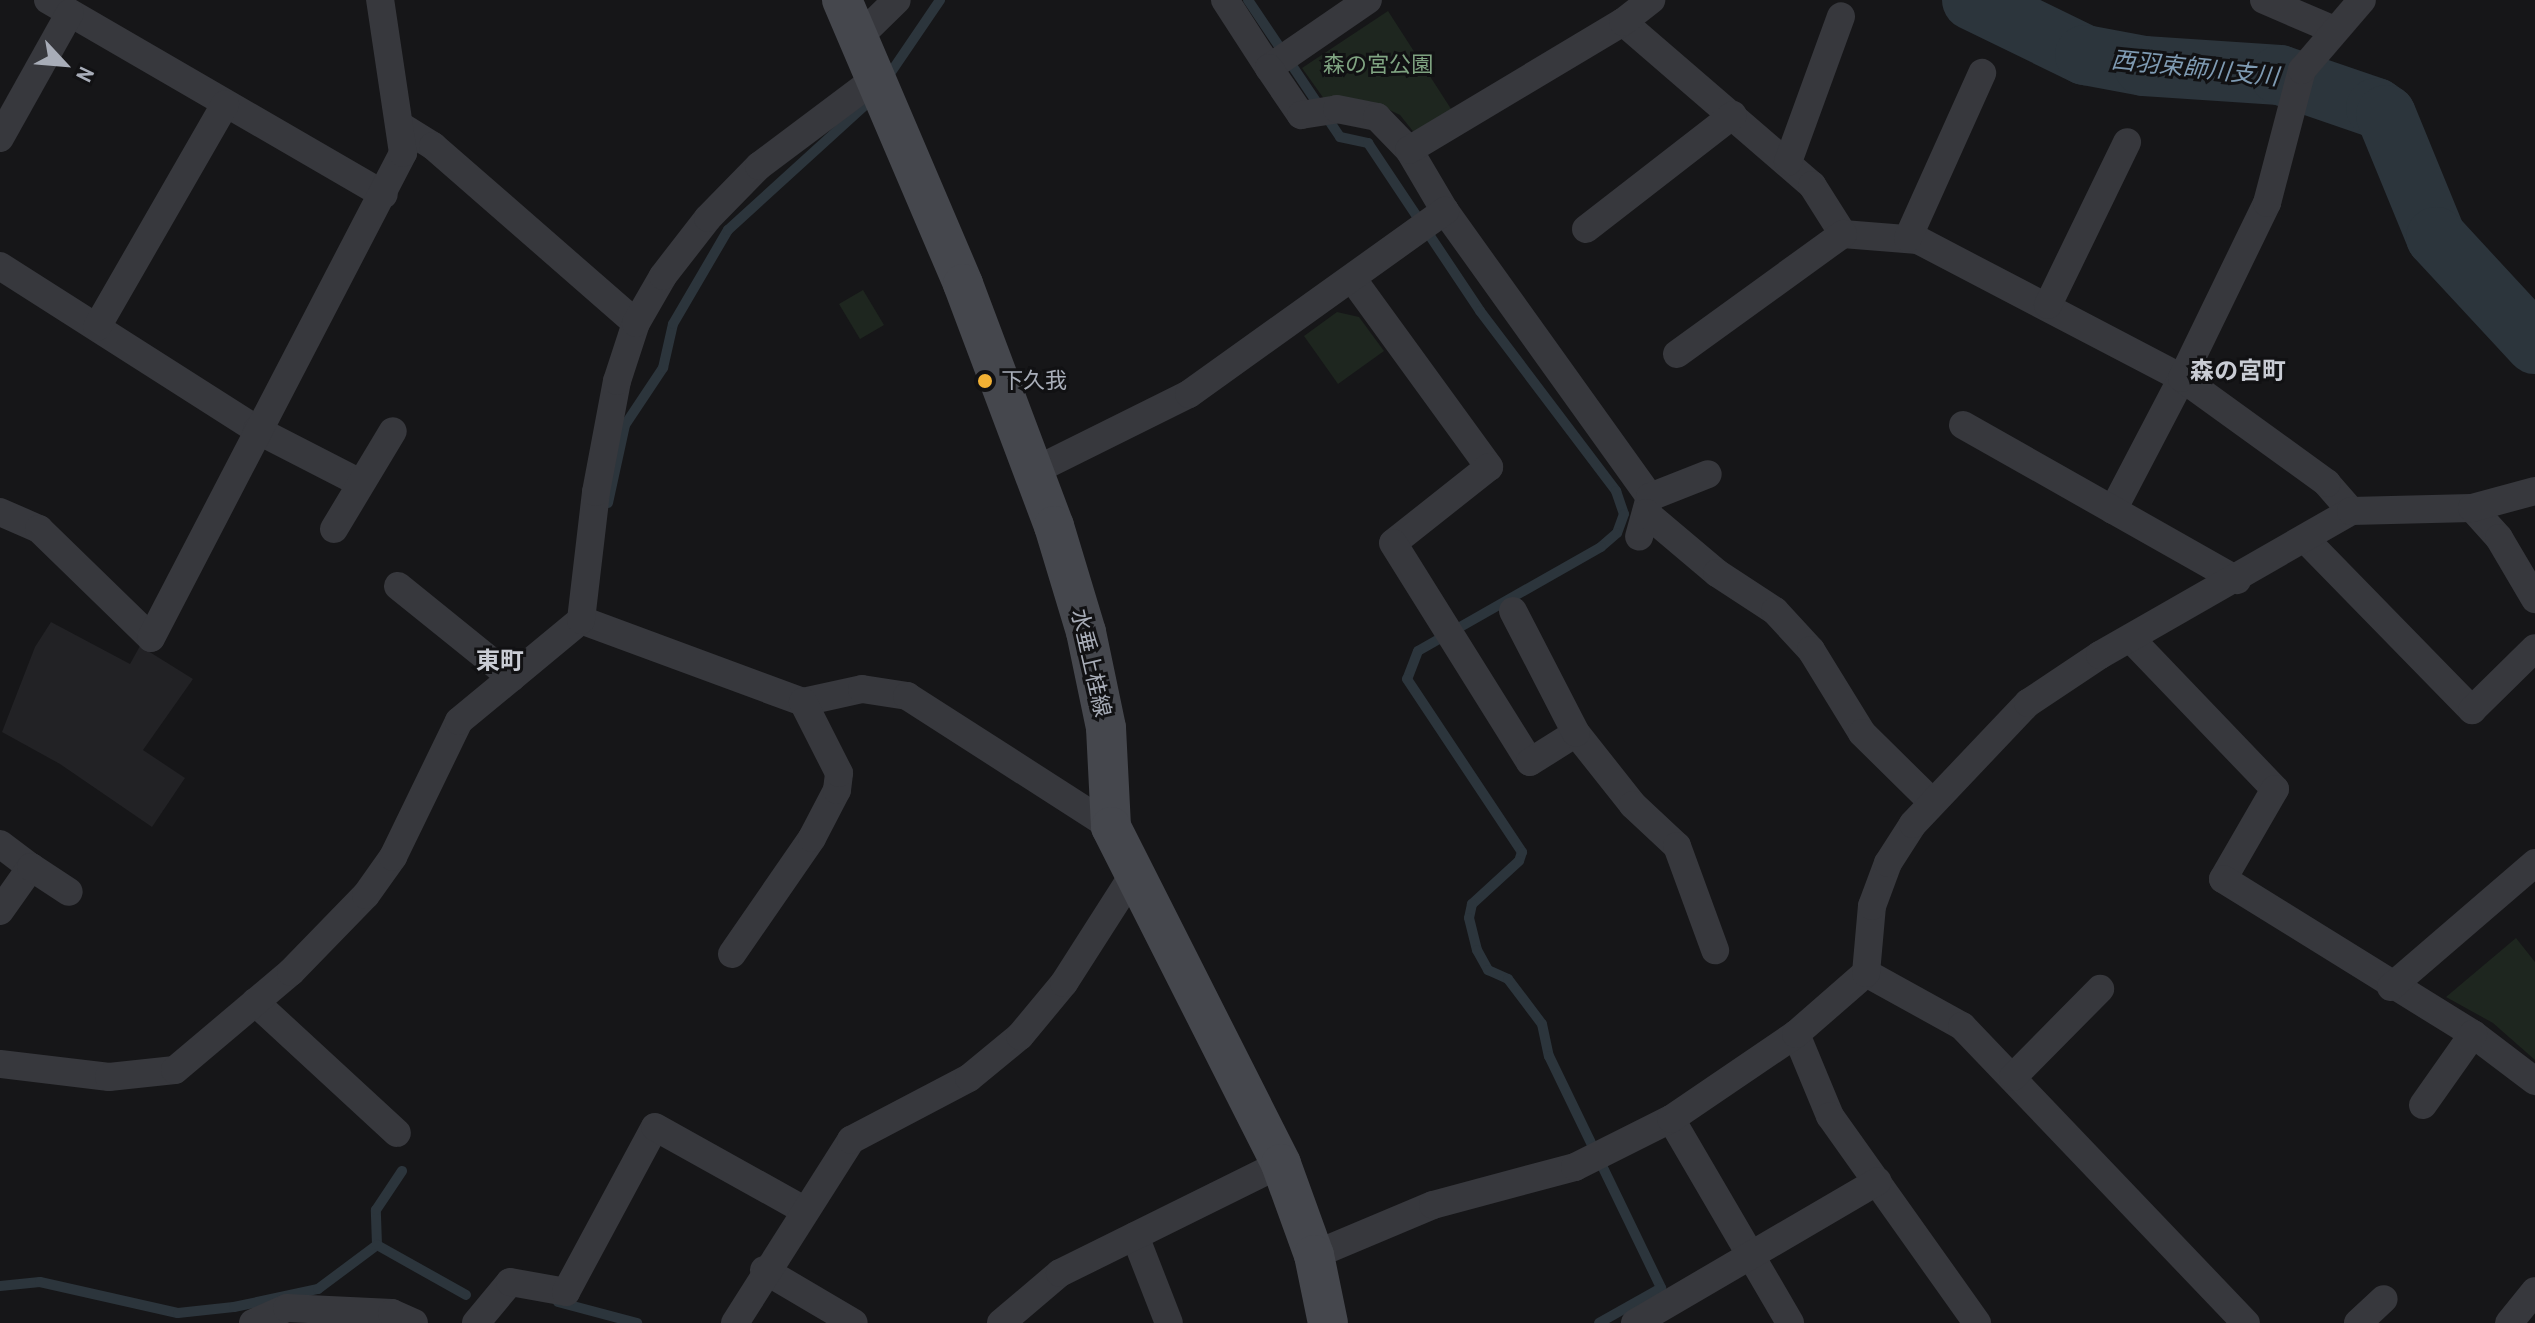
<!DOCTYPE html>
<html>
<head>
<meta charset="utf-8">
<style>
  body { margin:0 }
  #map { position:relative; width:2535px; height:1323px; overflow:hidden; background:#161618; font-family:"Archivo Narrow","Noto Sans JP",sans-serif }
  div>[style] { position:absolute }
  .built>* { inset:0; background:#222225 }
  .green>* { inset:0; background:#1e261f }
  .stream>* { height:10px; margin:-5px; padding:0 5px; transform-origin:5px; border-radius:5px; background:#2c353c }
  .river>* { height:60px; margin:-30px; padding:0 30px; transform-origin:30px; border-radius:30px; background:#2c353c }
  .street>* { height:28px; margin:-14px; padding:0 14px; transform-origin:14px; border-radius:14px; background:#37383d }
  .secondary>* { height:40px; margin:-20px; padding:0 20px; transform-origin:20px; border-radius:20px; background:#45474d }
  .dots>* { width:22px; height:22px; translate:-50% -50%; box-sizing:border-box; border:4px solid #111113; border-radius:50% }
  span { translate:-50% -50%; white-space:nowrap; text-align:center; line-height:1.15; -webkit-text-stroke:6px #111113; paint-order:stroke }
  .park-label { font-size:22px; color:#7fa381 }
  .poi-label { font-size:22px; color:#a8adb8 }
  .left { translate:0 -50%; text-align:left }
  .street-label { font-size:22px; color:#a8adb8 }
  .water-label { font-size:24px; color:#7f9bb3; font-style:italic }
  .neighbourhood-label { font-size:24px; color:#c9ccd4; font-weight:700 }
  .north { position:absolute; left:24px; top:24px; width:80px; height:80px; -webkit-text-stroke:6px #111113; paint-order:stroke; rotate:116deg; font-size:22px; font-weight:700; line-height:32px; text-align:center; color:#a8adb8 }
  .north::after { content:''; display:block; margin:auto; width:28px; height:36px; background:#a8adb8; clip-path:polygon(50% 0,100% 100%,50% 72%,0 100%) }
</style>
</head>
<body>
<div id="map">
  <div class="built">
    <div style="clip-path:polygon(51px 622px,130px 664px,140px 646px,193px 679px,143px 750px,185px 778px,152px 827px,60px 764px,2px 732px,35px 647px)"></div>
  </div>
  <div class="green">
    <div style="clip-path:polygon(1388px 11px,1453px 112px,1416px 135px,1400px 115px,1373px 102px,1345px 98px,1327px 103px,1302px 68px)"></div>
    <div style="clip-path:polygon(863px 290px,884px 325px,860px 339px,839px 304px)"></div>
    <div style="clip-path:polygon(1337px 312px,1359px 317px,1384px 351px,1338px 384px,1304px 336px)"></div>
    <div style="clip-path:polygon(2516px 938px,2535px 962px,2535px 1060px,2493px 1023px,2446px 997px)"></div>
  </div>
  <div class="stream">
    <div style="left:1248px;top:0;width:165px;rotate:56.1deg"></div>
    <div style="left:1340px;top:137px;width:29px;rotate:12deg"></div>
    <div style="left:1368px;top:143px;width:202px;rotate:56.3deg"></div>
    <div style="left:1480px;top:311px;width:226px;rotate:52.9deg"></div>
    <div style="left:1616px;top:491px;width:24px;rotate:71deg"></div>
    <div style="left:1624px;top:514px;width:20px;rotate:110deg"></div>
    <div style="left:1617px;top:533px;width:21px;rotate:139deg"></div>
    <div style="left:1601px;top:547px;width:210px;rotate:150.4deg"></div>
    <div style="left:1418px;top:651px;width:30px;rotate:111deg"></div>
    <div style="left:1407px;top:679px;width:208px;rotate:56.4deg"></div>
    <div style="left:1522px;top:852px;width:9px;rotate:108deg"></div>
    <div style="left:1519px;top:861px;width:64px;rotate:137.5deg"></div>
    <div style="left:1472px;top:904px;width:14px;rotate:102deg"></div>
    <div style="left:1469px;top:918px;width:33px;rotate:76deg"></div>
    <div style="left:1477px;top:950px;width:23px;rotate:61deg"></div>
    <div style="left:1488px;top:970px;width:22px;rotate:24deg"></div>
    <div style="left:1508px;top:979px;width:56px;rotate:52.9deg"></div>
    <div style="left:1542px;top:1024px;width:33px;rotate:78deg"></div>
    <div style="left:1549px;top:1056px;width:258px;rotate:64.2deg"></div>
    <div style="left:1661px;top:1288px;width:71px;rotate:150.6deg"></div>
    <div style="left:885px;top:81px;width:98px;rotate:-55.8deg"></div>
    <div style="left:608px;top:503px;width:80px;rotate:-77.7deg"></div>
    <div style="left:625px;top:425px;width:69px;rotate:-56.3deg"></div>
    <div style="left:663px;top:368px;width:45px;rotate:-77.2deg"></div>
    <div style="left:673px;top:324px;width:109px;rotate:-59.7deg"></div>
    <div style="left:728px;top:230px;width:197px;rotate:-42.3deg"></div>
    <div style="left:377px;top:1245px;width:35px;rotate:-92deg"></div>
    <div style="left:376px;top:1210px;width:47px;rotate:-56.3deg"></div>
    <div style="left:0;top:1286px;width:40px;rotate:-5.7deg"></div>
    <div style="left:40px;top:1282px;width:141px;rotate:12.7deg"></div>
    <div style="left:178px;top:1313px;width:56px;rotate:-6.1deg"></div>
    <div style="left:234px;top:1307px;width:86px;rotate:-12.1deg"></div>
    <div style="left:318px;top:1289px;width:74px;rotate:-36.7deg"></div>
    <div style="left:377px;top:1245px;width:102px;rotate:29.3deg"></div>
    <div style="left:558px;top:1302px;width:82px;rotate:14.9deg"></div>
  </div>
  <div class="river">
    <div style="left:1972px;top:0;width:126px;rotate:26deg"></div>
    <div style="left:2085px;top:55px;width:60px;rotate:10.6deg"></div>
    <div style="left:2144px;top:66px;width:136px;rotate:3.8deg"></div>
    <div style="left:2280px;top:75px;width:102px;rotate:19deg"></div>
    <div style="left:2376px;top:108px;width:12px;rotate:35deg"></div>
    <div style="left:2386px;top:115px;width:132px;rotate:67.7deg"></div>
    <div style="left:2436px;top:237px;width:146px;rotate:47.2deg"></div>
  </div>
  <div class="street">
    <div style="left:48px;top:0;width:388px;rotate:30.1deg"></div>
    <div style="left:1225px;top:0;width:81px;rotate:57.1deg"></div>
    <div style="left:1269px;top:68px;width:120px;rotate:-34.5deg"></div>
    <div style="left:2264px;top:0;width:76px;rotate:23.2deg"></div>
    <div style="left:1623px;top:22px;width:250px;rotate:40.8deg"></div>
    <div style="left:1812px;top:185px;width:58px;rotate:57.7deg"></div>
    <div style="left:1843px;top:234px;width:75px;rotate:4.6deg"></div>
    <div style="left:1918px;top:240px;width:298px;rotate:27.6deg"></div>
    <div style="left:2182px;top:378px;width:149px;rotate:117.6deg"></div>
    <div style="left:858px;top:38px;width:54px;rotate:-44.3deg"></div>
    <div style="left:1269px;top:68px;width:57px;rotate:55.8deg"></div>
    <div style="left:1301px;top:115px;width:36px;rotate:-9deg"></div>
    <div style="left:1337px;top:109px;width:41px;rotate:11.3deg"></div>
    <div style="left:1377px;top:117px;width:46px;rotate:45.9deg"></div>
    <div style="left:1409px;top:150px;width:71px;rotate:59.5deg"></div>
    <div style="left:1445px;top:211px;width:352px;rotate:54.4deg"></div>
    <div style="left:1650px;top:497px;width:41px;rotate:105.4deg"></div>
    <div style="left:401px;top:126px;width:38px;rotate:32deg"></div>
    <div style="left:433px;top:146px;width:269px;rotate:41.1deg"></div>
    <div style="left:0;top:138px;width:143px;rotate:-60.8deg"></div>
    <div style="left:1409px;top:150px;width:249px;rotate:-30.9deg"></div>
    <div style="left:1623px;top:22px;width:36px;rotate:-38deg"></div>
    <div style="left:1788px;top:162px;width:155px;rotate:-70deg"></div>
    <div style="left:1586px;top:229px;width:186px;rotate:-37.8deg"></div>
    <div style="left:1908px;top:238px;width:181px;rotate:-65.8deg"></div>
    <div style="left:0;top:266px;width:305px;rotate:32.5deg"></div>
    <div style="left:257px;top:430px;width:116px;rotate:27.2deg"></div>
    <div style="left:1354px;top:281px;width:230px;rotate:54deg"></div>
    <div style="left:1489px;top:467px;width:122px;rotate:141.6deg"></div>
    <div style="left:1393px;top:543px;width:258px;rotate:58deg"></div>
    <div style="left:1530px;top:762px;width:54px;rotate:-32.2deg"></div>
    <div style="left:1576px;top:733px;width:92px;rotate:51.6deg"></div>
    <div style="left:1633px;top:805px;width:60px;rotate:43deg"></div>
    <div style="left:1677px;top:846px;width:111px;rotate:69.9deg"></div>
    <div style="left:2048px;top:305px;width:181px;rotate:-64.1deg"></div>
    <div style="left:97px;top:327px;width:257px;rotate:-60.1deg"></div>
    <div style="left:1677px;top:354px;width:205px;rotate:-35.9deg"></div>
    <div style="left:1963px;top:425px;width:315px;rotate:29.5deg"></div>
    <div style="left:1034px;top:471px;width:173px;rotate:-26.4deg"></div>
    <div style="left:1189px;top:394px;width:315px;rotate:-35.6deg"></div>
    <div style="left:1650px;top:497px;width:62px;rotate:-21.6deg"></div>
    <div style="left:2472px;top:508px;width:40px;rotate:48deg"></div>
    <div style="left:2499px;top:538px;width:71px;rotate:59.5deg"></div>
    <div style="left:2351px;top:511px;width:37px;rotate:-131deg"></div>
    <div style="left:2327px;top:483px;width:179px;rotate:-144.1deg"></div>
    <div style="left:2182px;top:378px;width:195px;rotate:-64.1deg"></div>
    <div style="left:2267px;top:203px;width:138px;rotate:-75.3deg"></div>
    <div style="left:2302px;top:70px;width:92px;rotate:-49.4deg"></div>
    <div style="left:0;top:512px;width:43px;rotate:23.6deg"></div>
    <div style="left:39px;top:529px;width:156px;rotate:44.2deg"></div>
    <div style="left:151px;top:638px;width:547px;rotate:-62.54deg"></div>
    <div style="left:403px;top:153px;width:155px;rotate:-98.5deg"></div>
    <div style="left:1646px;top:513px;width:93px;rotate:40.2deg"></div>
    <div style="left:1717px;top:573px;width:69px;rotate:33.2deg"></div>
    <div style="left:1775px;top:611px;width:53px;rotate:47.3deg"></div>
    <div style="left:1811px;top:650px;width:97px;rotate:58.4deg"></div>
    <div style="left:1862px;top:733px;width:98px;rotate:44.6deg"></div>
    <div style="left:334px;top:529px;width:114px;rotate:-59deg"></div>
    <div style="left:2306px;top:540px;width:238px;rotate:45.7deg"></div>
    <div style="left:2472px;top:710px;width:88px;rotate:-44.5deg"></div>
    <div style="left:398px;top:586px;width:146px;rotate:38.9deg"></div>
    <div style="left:1513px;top:611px;width:137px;rotate:62.7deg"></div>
    <div style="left:581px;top:620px;width:237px;rotate:20.3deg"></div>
    <div style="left:803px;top:702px;width:60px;rotate:-12.4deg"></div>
    <div style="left:862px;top:689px;width:46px;rotate:8.8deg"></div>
    <div style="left:907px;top:696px;width:242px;rotate:32.7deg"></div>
    <div style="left:2131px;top:639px;width:208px;rotate:46.2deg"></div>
    <div style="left:2275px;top:789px;width:104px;rotate:120deg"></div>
    <div style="left:2223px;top:879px;width:294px;rotate:31.8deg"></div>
    <div style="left:2473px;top:1034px;width:78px;rotate:37.2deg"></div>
    <div style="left:0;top:844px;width:39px;rotate:37deg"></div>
    <div style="left:0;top:911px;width:54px;rotate:-54.8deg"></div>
    <div style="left:31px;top:867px;width:45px;rotate:33.3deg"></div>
    <div style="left:732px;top:954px;width:141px;rotate:-55.4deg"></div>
    <div style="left:812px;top:838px;width:54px;rotate:-62.5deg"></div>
    <div style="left:837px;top:790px;width:17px;rotate:-83deg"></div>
    <div style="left:839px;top:773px;width:80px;rotate:-116.9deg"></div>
    <div style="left:1866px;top:973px;width:110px;rotate:28.9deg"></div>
    <div style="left:1962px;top:1026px;width:411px;rotate:46.3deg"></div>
    <div style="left:2391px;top:987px;width:190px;rotate:-40.7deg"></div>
    <div style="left:255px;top:1002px;width:193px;rotate:42.7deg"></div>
    <div style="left:1796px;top:1034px;width:89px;rotate:67.5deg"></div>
    <div style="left:1830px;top:1116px;width:254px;rotate:54.6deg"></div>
    <div style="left:0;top:1064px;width:110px;rotate:6.8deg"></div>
    <div style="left:109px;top:1077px;width:66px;rotate:-6.1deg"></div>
    <div style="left:175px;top:1070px;width:152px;rotate:-40.2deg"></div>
    <div style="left:291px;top:972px;width:107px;rotate:-45.8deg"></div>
    <div style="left:366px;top:895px;width:47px;rotate:-54.6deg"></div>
    <div style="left:393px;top:857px;width:151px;rotate:-64.1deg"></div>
    <div style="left:459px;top:721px;width:158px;rotate:-39.6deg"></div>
    <div style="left:581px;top:620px;width:129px;rotate:-83.3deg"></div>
    <div style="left:596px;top:492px;width:113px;rotate:-79.3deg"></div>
    <div style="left:617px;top:381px;width:61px;rotate:-71.9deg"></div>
    <div style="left:636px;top:323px;width:54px;rotate:-60.1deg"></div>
    <div style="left:663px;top:276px;width:73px;rotate:-52.2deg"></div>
    <div style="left:708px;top:218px;width:73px;rotate:-45.6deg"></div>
    <div style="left:759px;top:166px;width:145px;rotate:-36.9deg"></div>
    <div style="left:2013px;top:1077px;width:124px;rotate:-45.3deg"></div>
    <div style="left:2423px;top:1105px;width:87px;rotate:-54.8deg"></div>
    <div style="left:1671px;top:1119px;width:236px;rotate:59.7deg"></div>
    <div style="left:1135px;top:1236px;width:93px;rotate:68.7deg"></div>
    <div style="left:1314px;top:1255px;width:129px;rotate:-22.8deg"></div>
    <div style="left:1433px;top:1205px;width:147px;rotate:-15deg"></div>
    <div style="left:1575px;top:1167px;width:107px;rotate:-26.6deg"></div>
    <div style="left:1671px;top:1119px;width:151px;rotate:-34.2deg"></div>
    <div style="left:1796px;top:1034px;width:93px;rotate:-41.1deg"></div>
    <div style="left:1866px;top:973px;width:67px;rotate:-84.9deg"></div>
    <div style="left:1872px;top:906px;width:46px;rotate:-69.6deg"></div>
    <div style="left:1888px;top:863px;width:46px;rotate:-57.3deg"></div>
    <div style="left:1913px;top:824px;width:167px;rotate:-46.5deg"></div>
    <div style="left:2028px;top:703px;width:87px;rotate:-33.7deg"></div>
    <div style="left:2100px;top:655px;width:289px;rotate:-29.8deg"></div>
    <div style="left:2351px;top:511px;width:121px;rotate:-1.4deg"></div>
    <div style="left:2472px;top:508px;width:65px;rotate:-15.1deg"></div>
    <div style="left:764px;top:1270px;width:104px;rotate:30.5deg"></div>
    <div style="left:253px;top:1323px;width:37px;rotate:-24deg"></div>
    <div style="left:287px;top:1308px;width:105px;rotate:2.7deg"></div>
    <div style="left:392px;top:1313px;width:24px;rotate:24deg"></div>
    <div style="left:476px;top:1323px;width:53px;rotate:-50.3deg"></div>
    <div style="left:510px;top:1282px;width:57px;rotate:10.1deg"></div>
    <div style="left:566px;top:1292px;width:187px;rotate:-61.7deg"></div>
    <div style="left:655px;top:1127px;width:171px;rotate:29.1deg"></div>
    <div style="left:735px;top:1323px;width:217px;rotate:-57.6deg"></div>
    <div style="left:851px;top:1140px;width:133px;rotate:-27.7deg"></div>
    <div style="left:969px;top:1078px;width:66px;rotate:-39.5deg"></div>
    <div style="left:1020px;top:1036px;width:69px;rotate:-50.3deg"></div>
    <div style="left:1064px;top:983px;width:128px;rotate:-57.4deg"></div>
    <div style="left:1001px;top:1323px;width:77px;rotate:-40.3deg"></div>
    <div style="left:1060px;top:1273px;width:246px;rotate:-26.3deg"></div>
    <div style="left:1635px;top:1323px;width:281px;rotate:-30.3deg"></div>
    <div style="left:2358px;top:1323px;width:35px;rotate:-43deg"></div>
    <div style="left:2509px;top:1323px;width:41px;rotate:-50.9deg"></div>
  </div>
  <div class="secondary">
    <div style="left:842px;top:0;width:309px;rotate:66.9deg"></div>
    <div style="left:963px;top:284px;width:259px;rotate:69.4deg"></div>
    <div style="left:1054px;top:526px;width:111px;rotate:73.2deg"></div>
    <div style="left:1086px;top:632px;width:98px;rotate:78.2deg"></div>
    <div style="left:1106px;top:728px;width:99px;rotate:87.1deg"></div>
    <div style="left:1111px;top:827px;width:377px;rotate:63.2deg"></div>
    <div style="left:1281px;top:1164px;width:97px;rotate:70.1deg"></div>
    <div style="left:1314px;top:1255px;width:69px;rotate:78.4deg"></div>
  </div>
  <div class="dots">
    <div style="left:985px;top:381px;background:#f2b134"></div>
  </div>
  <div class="park-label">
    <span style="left:1378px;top:65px">森の宮公園</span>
  </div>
  <div class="poi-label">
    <span class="left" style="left:1001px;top:381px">下久我</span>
  </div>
  <div class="street-label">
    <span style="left:1091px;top:663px;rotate:77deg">水垂上桂線</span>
  </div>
  <div class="water-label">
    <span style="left:2195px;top:68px;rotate:6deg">西羽束師川支川</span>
  </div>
  <div class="neighbourhood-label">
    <span style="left:2238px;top:371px">森の宮町</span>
    <span style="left:500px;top:661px">東町</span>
  </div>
  <div class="north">N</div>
</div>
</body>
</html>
